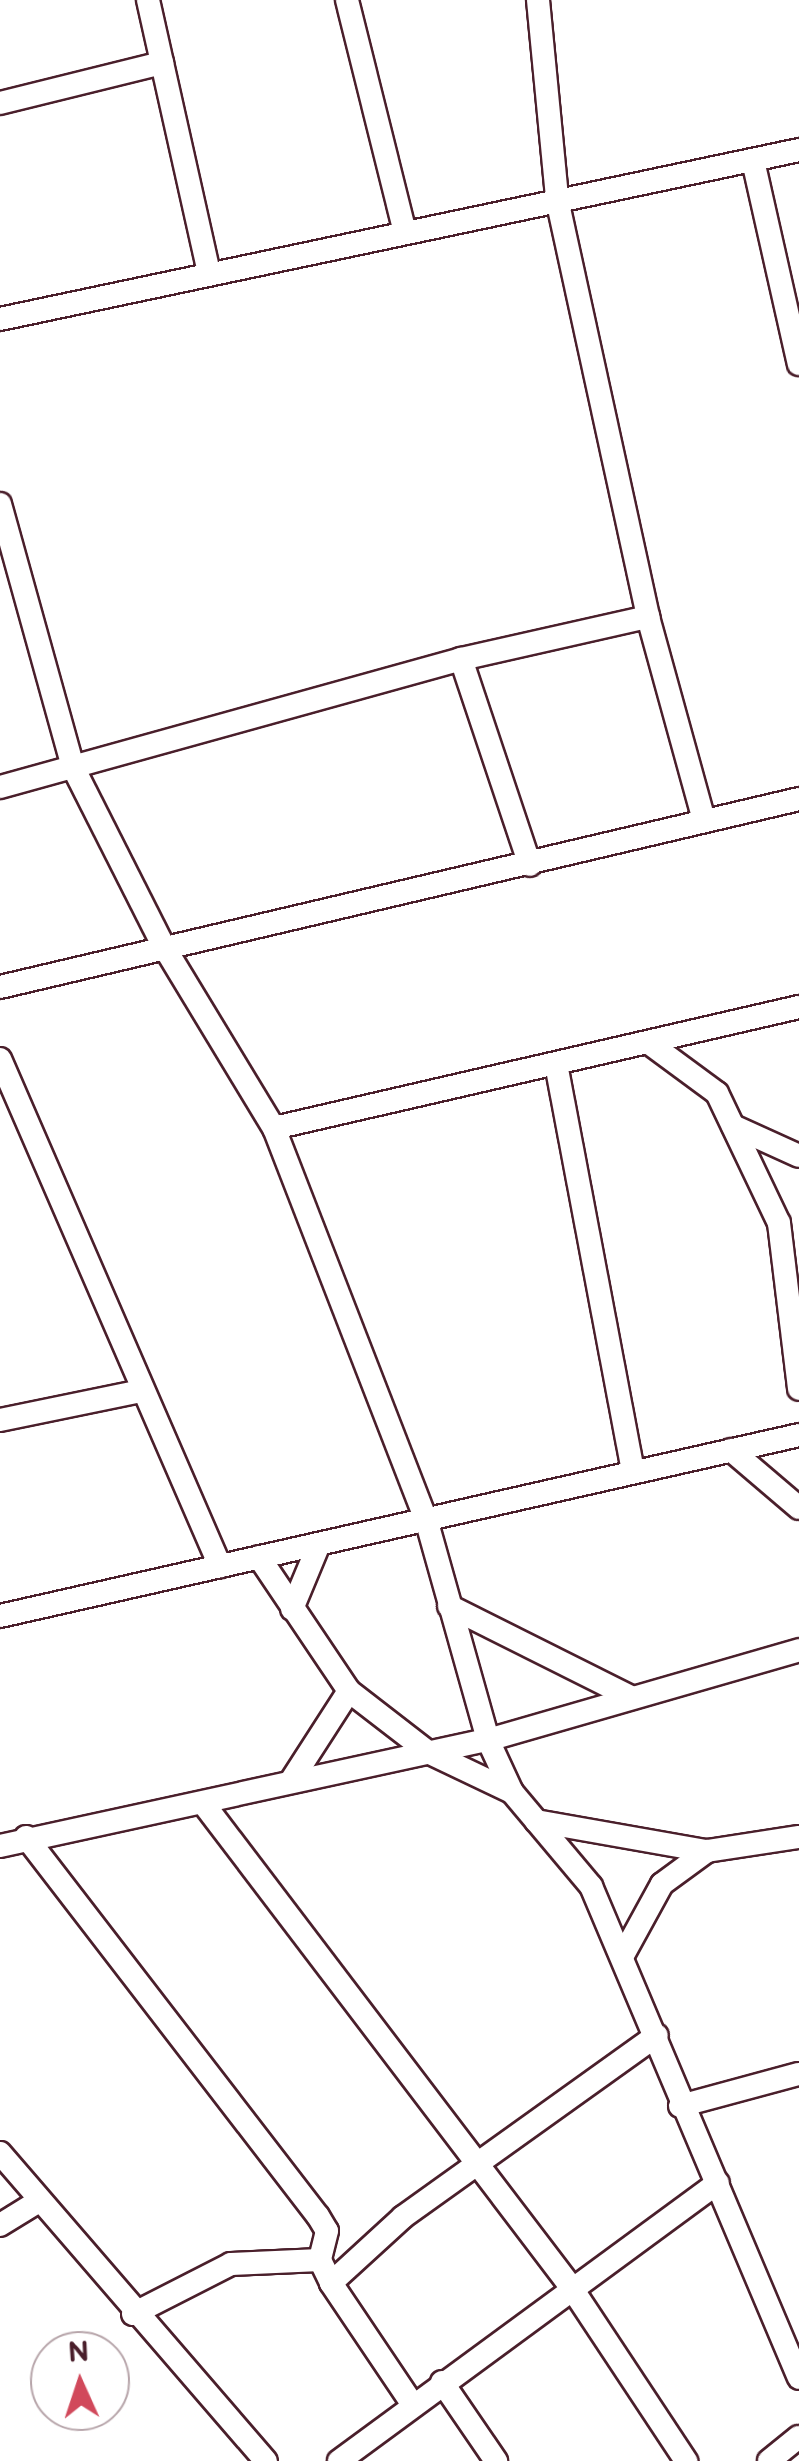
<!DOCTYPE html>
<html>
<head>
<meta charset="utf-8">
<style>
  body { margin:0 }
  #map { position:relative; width:799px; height:2461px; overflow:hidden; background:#fff; font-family:"Balsamiq Sans",sans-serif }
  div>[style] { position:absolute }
  .roads { filter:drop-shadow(2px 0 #4a1f2b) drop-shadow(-2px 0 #4a1f2b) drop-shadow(0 2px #4a1f2b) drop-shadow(0 -2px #4a1f2b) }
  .minor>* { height:22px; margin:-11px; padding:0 11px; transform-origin:11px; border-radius:11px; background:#fff }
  span { translate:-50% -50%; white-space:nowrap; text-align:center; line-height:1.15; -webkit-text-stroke:10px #fff; paint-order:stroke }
  .north { position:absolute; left:30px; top:2331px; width:100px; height:100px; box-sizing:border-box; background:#fff; border:2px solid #b7a5aa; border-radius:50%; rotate:357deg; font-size:28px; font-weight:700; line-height:40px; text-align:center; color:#4a1f2b }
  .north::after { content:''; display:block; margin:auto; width:35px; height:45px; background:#d1495b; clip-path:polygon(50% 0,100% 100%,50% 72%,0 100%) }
</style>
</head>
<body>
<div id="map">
  <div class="roads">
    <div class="minor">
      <div style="left:148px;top:0;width:281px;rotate:77.4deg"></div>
      <div style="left:347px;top:0;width:236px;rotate:76deg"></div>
      <div style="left:538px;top:0;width:200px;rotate:84.5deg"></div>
      <div style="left:557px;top:199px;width:428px;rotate:77.7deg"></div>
      <div style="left:648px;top:617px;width:211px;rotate:74.6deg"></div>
      <div style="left:0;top:103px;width:167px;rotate:-13.9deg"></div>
      <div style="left:754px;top:165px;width:204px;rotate:77.3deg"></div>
      <div style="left:0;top:319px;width:817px;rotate:-11.94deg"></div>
      <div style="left:0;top:504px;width:273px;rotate:74.5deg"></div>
      <div style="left:73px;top:767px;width:199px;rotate:63.2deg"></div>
      <div style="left:163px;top:945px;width:214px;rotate:58.8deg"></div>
      <div style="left:274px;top:1128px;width:420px;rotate:68.8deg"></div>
      <div style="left:426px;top:1519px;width:230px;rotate:74.3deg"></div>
      <div style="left:488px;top:1740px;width:57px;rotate:65.2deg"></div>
      <div style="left:512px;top:1792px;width:123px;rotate:50deg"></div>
      <div style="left:591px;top:1886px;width:534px;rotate:67.08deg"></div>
      <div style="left:461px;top:659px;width:217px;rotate:71.5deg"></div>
      <div style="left:0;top:787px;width:478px;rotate:-15.5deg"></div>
      <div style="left:461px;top:659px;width:192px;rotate:-12.7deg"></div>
      <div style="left:0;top:987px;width:821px;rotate:-13.24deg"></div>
      <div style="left:653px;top:1046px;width:79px;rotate:36.3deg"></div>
      <div style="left:717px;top:1093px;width:144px;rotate:64.5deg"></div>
      <div style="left:779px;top:1223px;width:167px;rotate:83.1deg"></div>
      <div style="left:0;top:1059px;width:553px;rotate:66.54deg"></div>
      <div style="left:557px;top:1069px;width:409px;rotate:79.3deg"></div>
      <div style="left:733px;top:1126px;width:72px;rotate:24.4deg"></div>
      <div style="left:274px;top:1128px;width:539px;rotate:-12.98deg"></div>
      <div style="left:0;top:1420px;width:144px;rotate:-11.6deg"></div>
      <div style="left:731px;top:1450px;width:89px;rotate:40.5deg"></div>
      <div style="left:259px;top:1557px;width:161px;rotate:56.1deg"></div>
      <div style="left:349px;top:1691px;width:100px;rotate:37.7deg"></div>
      <div style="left:428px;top:1752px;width:93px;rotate:25.5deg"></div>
      <div style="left:449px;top:1606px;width:203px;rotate:26.6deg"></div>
      <div style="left:292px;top:1609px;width:70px;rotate:-67.4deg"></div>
      <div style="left:0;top:1616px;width:819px;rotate:-12.76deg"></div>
      <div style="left:291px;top:1781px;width:107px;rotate:-57.2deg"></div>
      <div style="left:203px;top:1803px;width:608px;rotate:52.75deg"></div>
      <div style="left:571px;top:2287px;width:209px;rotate:56.5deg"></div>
      <div style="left:536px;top:1821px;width:174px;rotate:10deg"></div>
      <div style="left:707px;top:1851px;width:93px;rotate:-8.7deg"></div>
      <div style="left:26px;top:1837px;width:478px;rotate:52.4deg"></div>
      <div style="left:318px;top:2216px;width:17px;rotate:59deg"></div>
      <div style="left:327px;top:2231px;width:30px;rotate:104deg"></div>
      <div style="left:320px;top:2260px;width:25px;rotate:64deg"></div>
      <div style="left:331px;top:2283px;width:143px;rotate:56.1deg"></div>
      <div style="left:0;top:1846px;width:499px;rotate:-12.3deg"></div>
      <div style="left:488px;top:1740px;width:324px;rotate:-16.1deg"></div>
      <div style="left:622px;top:1957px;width:83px;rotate:-61.3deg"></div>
      <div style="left:662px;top:1884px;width:56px;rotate:-36.3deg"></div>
      <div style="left:680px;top:2106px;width:123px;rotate:-15.1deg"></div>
      <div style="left:0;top:2153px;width:407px;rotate:49.2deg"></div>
      <div style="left:0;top:2225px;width:46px;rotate:-31.6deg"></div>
      <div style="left:331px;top:2283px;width:98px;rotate:-42.5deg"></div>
      <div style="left:403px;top:2217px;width:312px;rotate:-35.6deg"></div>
      <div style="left:133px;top:2314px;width:110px;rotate:-27deg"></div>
      <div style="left:231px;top:2264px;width:89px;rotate:-2.6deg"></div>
      <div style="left:442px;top:2382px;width:96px;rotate:55.6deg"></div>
      <div style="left:339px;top:2461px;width:470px;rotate:-36.3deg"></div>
      <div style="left:769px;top:2461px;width:38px;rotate:-39deg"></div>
    </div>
  </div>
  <div class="north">N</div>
</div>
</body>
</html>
